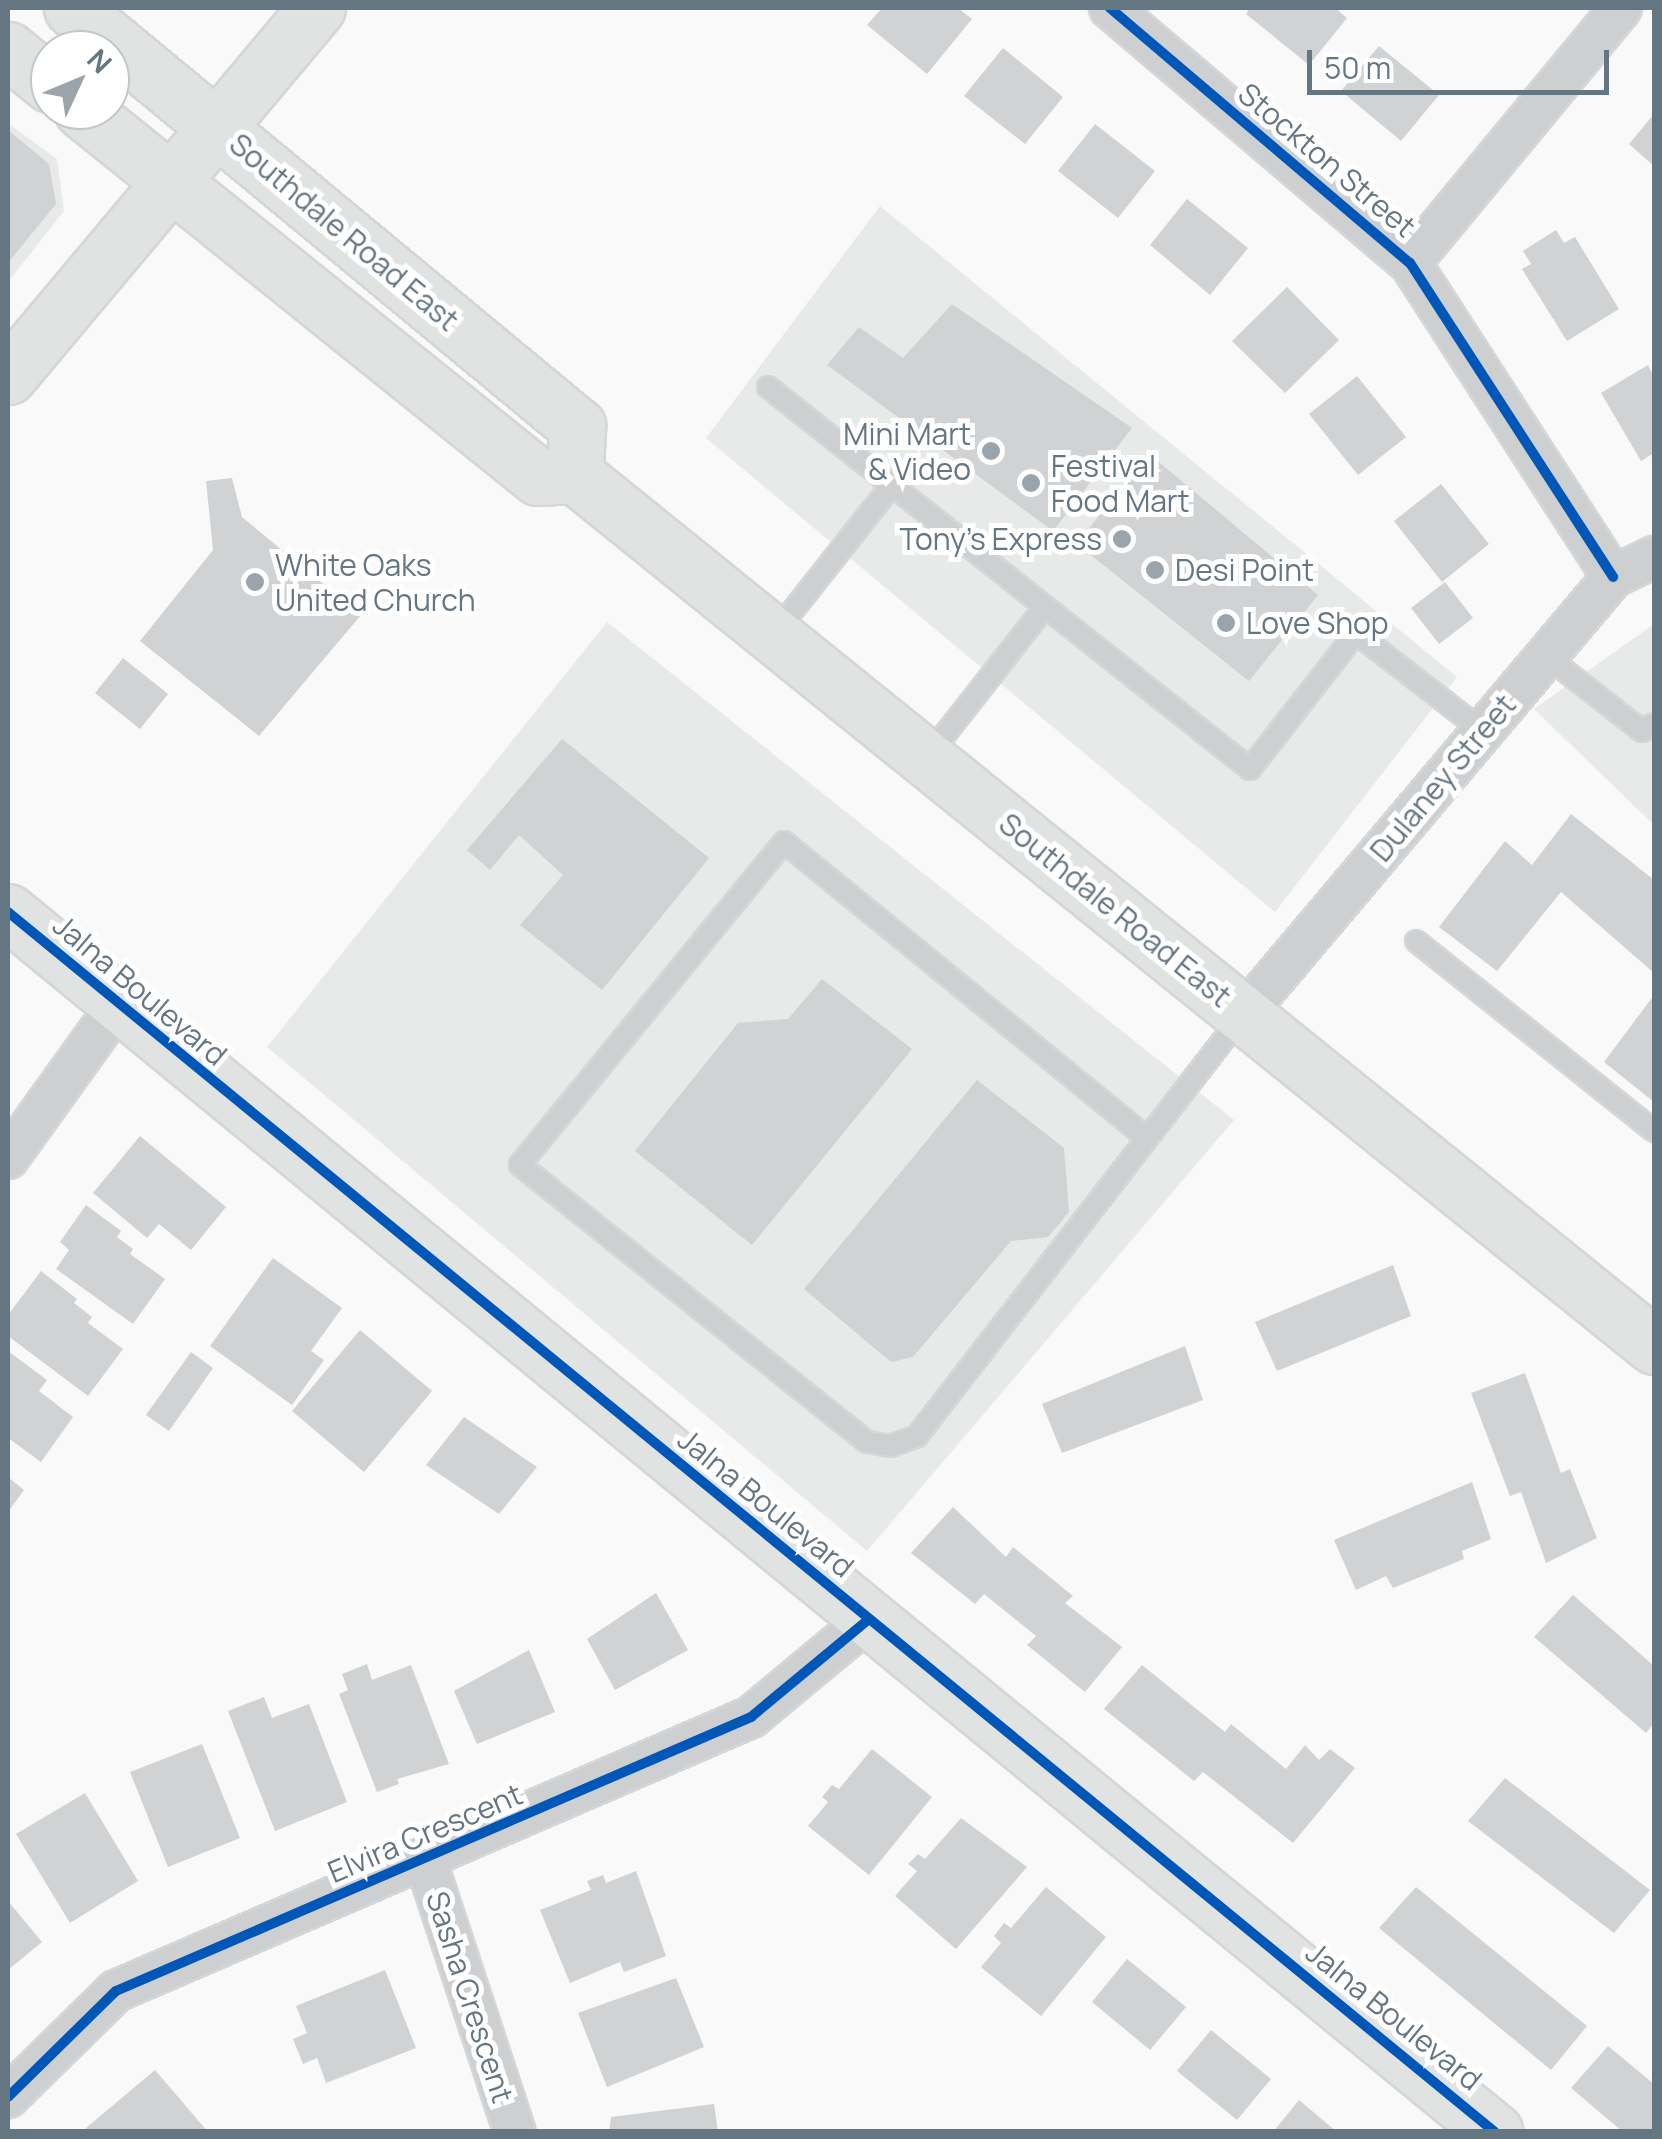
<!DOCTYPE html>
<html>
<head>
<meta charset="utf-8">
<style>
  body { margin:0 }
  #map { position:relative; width:1662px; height:2139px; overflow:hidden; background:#f9f9f9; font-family:Manrope,sans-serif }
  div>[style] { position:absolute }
  .built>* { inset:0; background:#e8e9e9 }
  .building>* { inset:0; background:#d0d2d3 }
  .roads { filter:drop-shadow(2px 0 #d5d6d7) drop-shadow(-2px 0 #d5d6d7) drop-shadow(0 2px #d5d6d7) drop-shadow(0 -2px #d5d6d7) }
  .lane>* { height:20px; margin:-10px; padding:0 10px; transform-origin:10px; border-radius:10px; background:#cecfd0 }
  .street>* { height:40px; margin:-20px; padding:0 20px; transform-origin:20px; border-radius:20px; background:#cecfd0 }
  .secondary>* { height:55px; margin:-27.5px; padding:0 27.5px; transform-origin:27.5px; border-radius:27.5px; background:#e1e2e2 }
  .cycleway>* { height:10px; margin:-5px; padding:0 5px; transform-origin:5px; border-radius:5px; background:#0057b8 }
  .dots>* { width:28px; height:28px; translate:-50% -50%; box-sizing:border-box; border:5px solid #fff; border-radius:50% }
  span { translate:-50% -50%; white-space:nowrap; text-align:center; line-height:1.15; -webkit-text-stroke:10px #fff; paint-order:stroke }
  .street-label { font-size:30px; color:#657683 }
  .poi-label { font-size:30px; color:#657683 }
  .right { translate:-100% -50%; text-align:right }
  .left { translate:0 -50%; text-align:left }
  .frame { position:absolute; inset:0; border:10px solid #657683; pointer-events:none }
  .north { position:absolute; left:30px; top:30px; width:100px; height:100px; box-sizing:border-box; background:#fff; border:2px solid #c1c8cd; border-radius:50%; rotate:46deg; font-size:28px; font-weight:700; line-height:40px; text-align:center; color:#657683 }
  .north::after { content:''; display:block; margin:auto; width:35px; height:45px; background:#99a4ac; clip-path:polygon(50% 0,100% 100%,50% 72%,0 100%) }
  .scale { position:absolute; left:1307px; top:50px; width:302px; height:45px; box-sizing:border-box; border:5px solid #657683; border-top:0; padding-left:12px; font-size:30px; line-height:35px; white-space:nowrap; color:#657683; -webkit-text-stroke:8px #fff; paint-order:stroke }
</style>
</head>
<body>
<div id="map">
  <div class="built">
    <div style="clip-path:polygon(8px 123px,57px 159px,64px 211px,8px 282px)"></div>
    <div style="clip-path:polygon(880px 206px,1457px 677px,1275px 912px,706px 438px)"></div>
    <div style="clip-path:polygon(607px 622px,1234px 1120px,867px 1551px,267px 1047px)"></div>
    <div style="clip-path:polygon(1654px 624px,1654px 825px,1534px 709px)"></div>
  </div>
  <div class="building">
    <div style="clip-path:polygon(882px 8px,958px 8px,972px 19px,927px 74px,867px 25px)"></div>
    <div style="clip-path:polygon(1250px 8px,1335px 8px,1347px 18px,1309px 65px,1246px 14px)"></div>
    <div style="clip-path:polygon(1379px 46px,1439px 95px,1401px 141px,1341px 91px)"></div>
    <div style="clip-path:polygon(1003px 48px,1063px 97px,1025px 144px,964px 96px)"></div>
    <div style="clip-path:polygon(1654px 114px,1654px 166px,1629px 144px)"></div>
    <div style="clip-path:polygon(1095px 124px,1155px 171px,1118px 218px,1058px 171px)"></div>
    <div style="clip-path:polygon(8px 130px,49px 164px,56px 204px,8px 263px)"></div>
    <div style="clip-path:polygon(1187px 199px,1248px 248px,1210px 295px,1150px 245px)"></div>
    <div style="clip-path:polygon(1556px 230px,1564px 243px,1575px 237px,1619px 309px,1567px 341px,1522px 269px,1531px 264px,1523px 251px)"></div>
    <div style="clip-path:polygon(1287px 287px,1339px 340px,1285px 393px,1232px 341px)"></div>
    <div style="clip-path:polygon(952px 304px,1132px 428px,1053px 531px,827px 365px,859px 327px,903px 358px)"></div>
    <div style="clip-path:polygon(1648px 365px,1654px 377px,1654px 453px,1641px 461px,1601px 393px)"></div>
    <div style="clip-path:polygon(1357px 376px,1406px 437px,1358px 475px,1309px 414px)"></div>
    <div style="clip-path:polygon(1148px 453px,1318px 595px,1249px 681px,1077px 544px)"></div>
    <div style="clip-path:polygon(232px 478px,242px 517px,361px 615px,259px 736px,140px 641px,213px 550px,206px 481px)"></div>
    <div style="clip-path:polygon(1441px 484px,1489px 544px,1442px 582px,1394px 521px)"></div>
    <div style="clip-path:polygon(1445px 582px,1473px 618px,1439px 644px,1411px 608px)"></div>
    <div style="clip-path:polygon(123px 658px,168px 694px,140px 729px,95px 693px)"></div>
    <div style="clip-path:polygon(562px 739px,709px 858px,602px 990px,520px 925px,563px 875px,519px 835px,490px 870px,467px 850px)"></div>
    <div style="clip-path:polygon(1571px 814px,1654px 880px,1654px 973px,1561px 892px,1497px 971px,1439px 927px,1505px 841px,1532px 865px)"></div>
    <div style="clip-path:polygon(822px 979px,912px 1049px,752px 1245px,635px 1151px,738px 1023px,788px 1019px)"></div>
    <div style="clip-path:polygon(1654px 995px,1654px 1102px,1604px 1062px)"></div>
    <div style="clip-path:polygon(977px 1080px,1064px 1148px,1069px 1212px,1048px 1237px,1011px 1241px,913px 1357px,891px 1362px,804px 1289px)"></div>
    <div style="clip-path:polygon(140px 1136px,226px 1207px,191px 1250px,159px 1224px,147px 1238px,93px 1193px)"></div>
    <div style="clip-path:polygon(86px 1205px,121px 1231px,117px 1237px,133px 1249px,130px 1254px,165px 1279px,133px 1324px,56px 1269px,69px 1250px,60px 1242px)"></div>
    <div style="clip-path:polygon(273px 1258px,342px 1308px,311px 1351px,324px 1360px,292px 1405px,210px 1346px)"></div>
    <div style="clip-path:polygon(1393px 1265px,1411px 1316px,1277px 1371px,1255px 1322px)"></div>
    <div style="clip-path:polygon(41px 1271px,77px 1299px,74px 1303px,92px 1317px,88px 1323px,123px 1349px,88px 1396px,8px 1336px,8px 1315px)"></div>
    <div style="clip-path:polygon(360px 1330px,432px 1391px,364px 1472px,292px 1411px)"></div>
    <div style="clip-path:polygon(1185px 1346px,1203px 1400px,1062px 1453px,1042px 1404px)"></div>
    <div style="clip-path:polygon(8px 1351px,47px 1380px,39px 1391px,73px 1417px,41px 1462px,8px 1438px)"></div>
    <div style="clip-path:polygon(191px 1352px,213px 1368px,169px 1431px,146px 1415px)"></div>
    <div style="clip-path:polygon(1525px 1373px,1561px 1473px,1570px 1469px,1597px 1538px,1546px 1563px,1521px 1492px,1510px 1496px,1471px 1393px)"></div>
    <div style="clip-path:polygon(464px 1417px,537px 1467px,499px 1514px,426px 1465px)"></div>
    <div style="clip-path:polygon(8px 1477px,24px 1490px,8px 1512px)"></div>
    <div style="clip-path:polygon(1472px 1482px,1491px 1539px,1462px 1551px,1464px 1559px,1393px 1588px,1386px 1576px,1356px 1590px,1334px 1540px)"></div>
    <div style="clip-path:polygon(953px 1507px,1006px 1557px,1013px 1547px,1073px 1596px,1065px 1603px,1122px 1647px,1085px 1692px,1027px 1645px,1036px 1636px,984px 1594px,975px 1604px,911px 1553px)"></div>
    <div style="clip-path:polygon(656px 1593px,688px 1650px,615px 1690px,587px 1639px)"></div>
    <div style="clip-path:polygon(1573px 1595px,1654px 1666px,1654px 1723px,1646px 1733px,1534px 1637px)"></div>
    <div style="clip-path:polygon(529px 1650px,555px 1712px,477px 1744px,454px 1691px)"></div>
    <div style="clip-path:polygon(367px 1664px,372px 1680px,411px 1665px,449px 1764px,397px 1779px,399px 1784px,377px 1792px,339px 1694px,348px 1690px,342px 1674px)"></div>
    <div style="clip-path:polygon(1142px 1665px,1225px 1732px,1231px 1724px,1286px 1769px,1305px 1745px,1319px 1760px,1330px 1749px,1355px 1768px,1293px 1843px,1203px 1772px,1194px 1781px,1104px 1709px)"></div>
    <div style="clip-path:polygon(264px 1697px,272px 1718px,309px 1704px,347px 1802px,275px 1831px,228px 1711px)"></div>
    <div style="clip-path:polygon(202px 1744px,240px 1838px,168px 1867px,130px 1772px)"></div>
    <div style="clip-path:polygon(872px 1749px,932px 1797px,869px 1875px,808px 1826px,828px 1802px,822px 1797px,832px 1785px,839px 1789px)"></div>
    <div style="clip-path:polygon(1505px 1778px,1650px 1890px,1614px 1933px,1468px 1821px)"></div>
    <div style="clip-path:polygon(85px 1793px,138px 1881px,70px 1923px,16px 1834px)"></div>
    <div style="clip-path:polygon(961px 1818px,1027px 1867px,956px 1949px,895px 1896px,917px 1871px,908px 1864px,918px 1854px,925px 1859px)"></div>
    <div style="clip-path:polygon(636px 1871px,666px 1956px,624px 1972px,620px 1962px,570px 1983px,540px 1910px,591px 1890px,587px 1881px,603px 1875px,606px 1883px)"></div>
    <div style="clip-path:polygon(1046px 1887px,1106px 1937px,1041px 2016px,981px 1967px,1001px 1943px,994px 1936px,1004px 1923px,1011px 1928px)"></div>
    <div style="clip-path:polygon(1416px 1887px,1587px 2026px,1551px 2070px,1379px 1928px)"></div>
    <div style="clip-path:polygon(8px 1901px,42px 1942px,8px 1970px)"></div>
    <div style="clip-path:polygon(1127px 1959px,1186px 2007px,1150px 2050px,1092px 2002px)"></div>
    <div style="clip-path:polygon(385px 1970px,416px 2048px,326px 2083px,317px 2058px,303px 2064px,293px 2039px,307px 2033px,296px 2006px)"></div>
    <div style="clip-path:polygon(676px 1978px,704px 2047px,607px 2087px,578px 2013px)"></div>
    <div style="clip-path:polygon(1211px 2030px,1271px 2079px,1237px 2120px,1177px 2071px)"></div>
    <div style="clip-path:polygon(1608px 2046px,1654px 2084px,1654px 2132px,1623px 2132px,1571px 2088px)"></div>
    <div style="clip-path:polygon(155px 2070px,208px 2132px,89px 2132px,86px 2128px)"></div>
    <div style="clip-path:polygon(1299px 2100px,1337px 2132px,1273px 2132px)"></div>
    <div style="clip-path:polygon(714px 2104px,718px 2132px,609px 2132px,611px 2117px)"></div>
  </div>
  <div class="roads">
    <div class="lane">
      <div style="left:768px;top:387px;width:615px;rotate:38.4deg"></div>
      <div style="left:1250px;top:769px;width:172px;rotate:-52.1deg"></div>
      <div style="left:1356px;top:633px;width:160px;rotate:37.7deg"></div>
      <div style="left:775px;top:633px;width:189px;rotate:-51.7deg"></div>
      <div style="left:1546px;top:656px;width:122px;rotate:38deg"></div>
      <div style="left:1642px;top:731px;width:14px;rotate:-30deg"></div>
      <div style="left:928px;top:756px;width:189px;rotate:-51.9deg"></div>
      <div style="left:1416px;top:941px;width:305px;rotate:38.6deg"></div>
      <div style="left:1147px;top:1138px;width:468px;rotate:-140.8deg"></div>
      <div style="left:784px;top:842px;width:417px;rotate:129.3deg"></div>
      <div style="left:520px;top:1165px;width:444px;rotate:38.6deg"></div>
      <div style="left:867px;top:1442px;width:23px;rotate:10deg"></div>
      <div style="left:890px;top:1446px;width:29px;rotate:-20deg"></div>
      <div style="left:917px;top:1436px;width:531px;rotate:-52.27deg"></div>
    </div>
    <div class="street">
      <div style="left:1110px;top:8px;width:394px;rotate:40.4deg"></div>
      <div style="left:1410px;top:263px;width:374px;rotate:57.1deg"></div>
      <div style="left:1410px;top:263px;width:331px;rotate:-50.4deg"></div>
      <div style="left:1244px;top:1014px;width:572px;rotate:-49.82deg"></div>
      <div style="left:1613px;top:577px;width:46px;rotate:-26deg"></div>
      <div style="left:8px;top:1158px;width:188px;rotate:-54.3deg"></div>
      <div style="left:426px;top:1862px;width:284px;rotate:71.8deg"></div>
      <div style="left:8px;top:2097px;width:151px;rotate:-44.5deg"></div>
      <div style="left:116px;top:1991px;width:692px;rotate:-23.34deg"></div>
      <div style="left:751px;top:1717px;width:153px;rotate:-39.7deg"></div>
    </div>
    <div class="secondary">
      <div style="left:72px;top:8px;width:656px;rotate:39.62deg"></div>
      <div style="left:577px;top:426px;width:49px;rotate:92.3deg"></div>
      <div style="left:8px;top:50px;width:54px;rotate:39deg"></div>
      <div style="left:82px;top:110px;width:585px;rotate:38.83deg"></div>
      <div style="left:538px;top:477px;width:37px;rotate:-3deg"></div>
      <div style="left:575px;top:475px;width:1387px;rotate:38.91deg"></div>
      <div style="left:8px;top:376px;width:481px;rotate:-50deg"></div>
      <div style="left:8px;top:912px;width:1923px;rotate:39.37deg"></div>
    </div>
  </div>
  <div class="cycleway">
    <div style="left:1110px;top:8px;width:394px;rotate:40.4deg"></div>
    <div style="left:1410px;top:263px;width:374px;rotate:57.1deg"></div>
    <div style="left:8px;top:912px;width:1923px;rotate:39.37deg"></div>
    <div style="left:8px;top:2097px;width:151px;rotate:-44.5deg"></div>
    <div style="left:116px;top:1991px;width:692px;rotate:-23.34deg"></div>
    <div style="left:751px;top:1717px;width:153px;rotate:-39.7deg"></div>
  </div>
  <div class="dots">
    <div style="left:991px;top:451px;background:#99a4ac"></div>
    <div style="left:1031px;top:483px;background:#99a4ac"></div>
    <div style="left:1122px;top:539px;background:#99a4ac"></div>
    <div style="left:1155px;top:570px;background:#99a4ac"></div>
    <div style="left:255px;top:582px;background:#99a4ac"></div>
    <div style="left:1226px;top:623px;background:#99a4ac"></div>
  </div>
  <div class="street-label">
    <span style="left:1327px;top:160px;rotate:40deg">Stockton Street</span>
    <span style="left:344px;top:232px;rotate:40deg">Southdale Road East</span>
    <span style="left:1443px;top:778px;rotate:-50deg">Dulaney Street</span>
    <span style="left:1115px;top:910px;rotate:39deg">Southdale Road East</span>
    <span style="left:140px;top:990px;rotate:40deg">Jalna Boulevard</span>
    <span style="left:766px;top:1503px;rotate:39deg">Jalna Boulevard</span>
    <span style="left:425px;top:1833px;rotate:-23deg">Elvira Crescent</span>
    <span style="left:470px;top:1997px;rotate:72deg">Sasha Crescent</span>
    <span style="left:1394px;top:2016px;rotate:39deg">Jalna Boulevard</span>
  </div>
  <div class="poi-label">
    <span class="right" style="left:971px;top:451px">Mini Mart<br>&amp; Video</span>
    <span class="left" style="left:1051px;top:483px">Festival<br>Food Mart</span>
    <span class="right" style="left:1102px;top:539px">Tony's Express</span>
    <span class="left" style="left:275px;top:582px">White Oaks<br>United Church</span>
    <span class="left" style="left:1175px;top:570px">Desi Point</span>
    <span class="left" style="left:1246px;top:623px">Love Shop</span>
  </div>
  <div class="frame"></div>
  <div class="north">N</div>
  <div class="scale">50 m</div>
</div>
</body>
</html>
